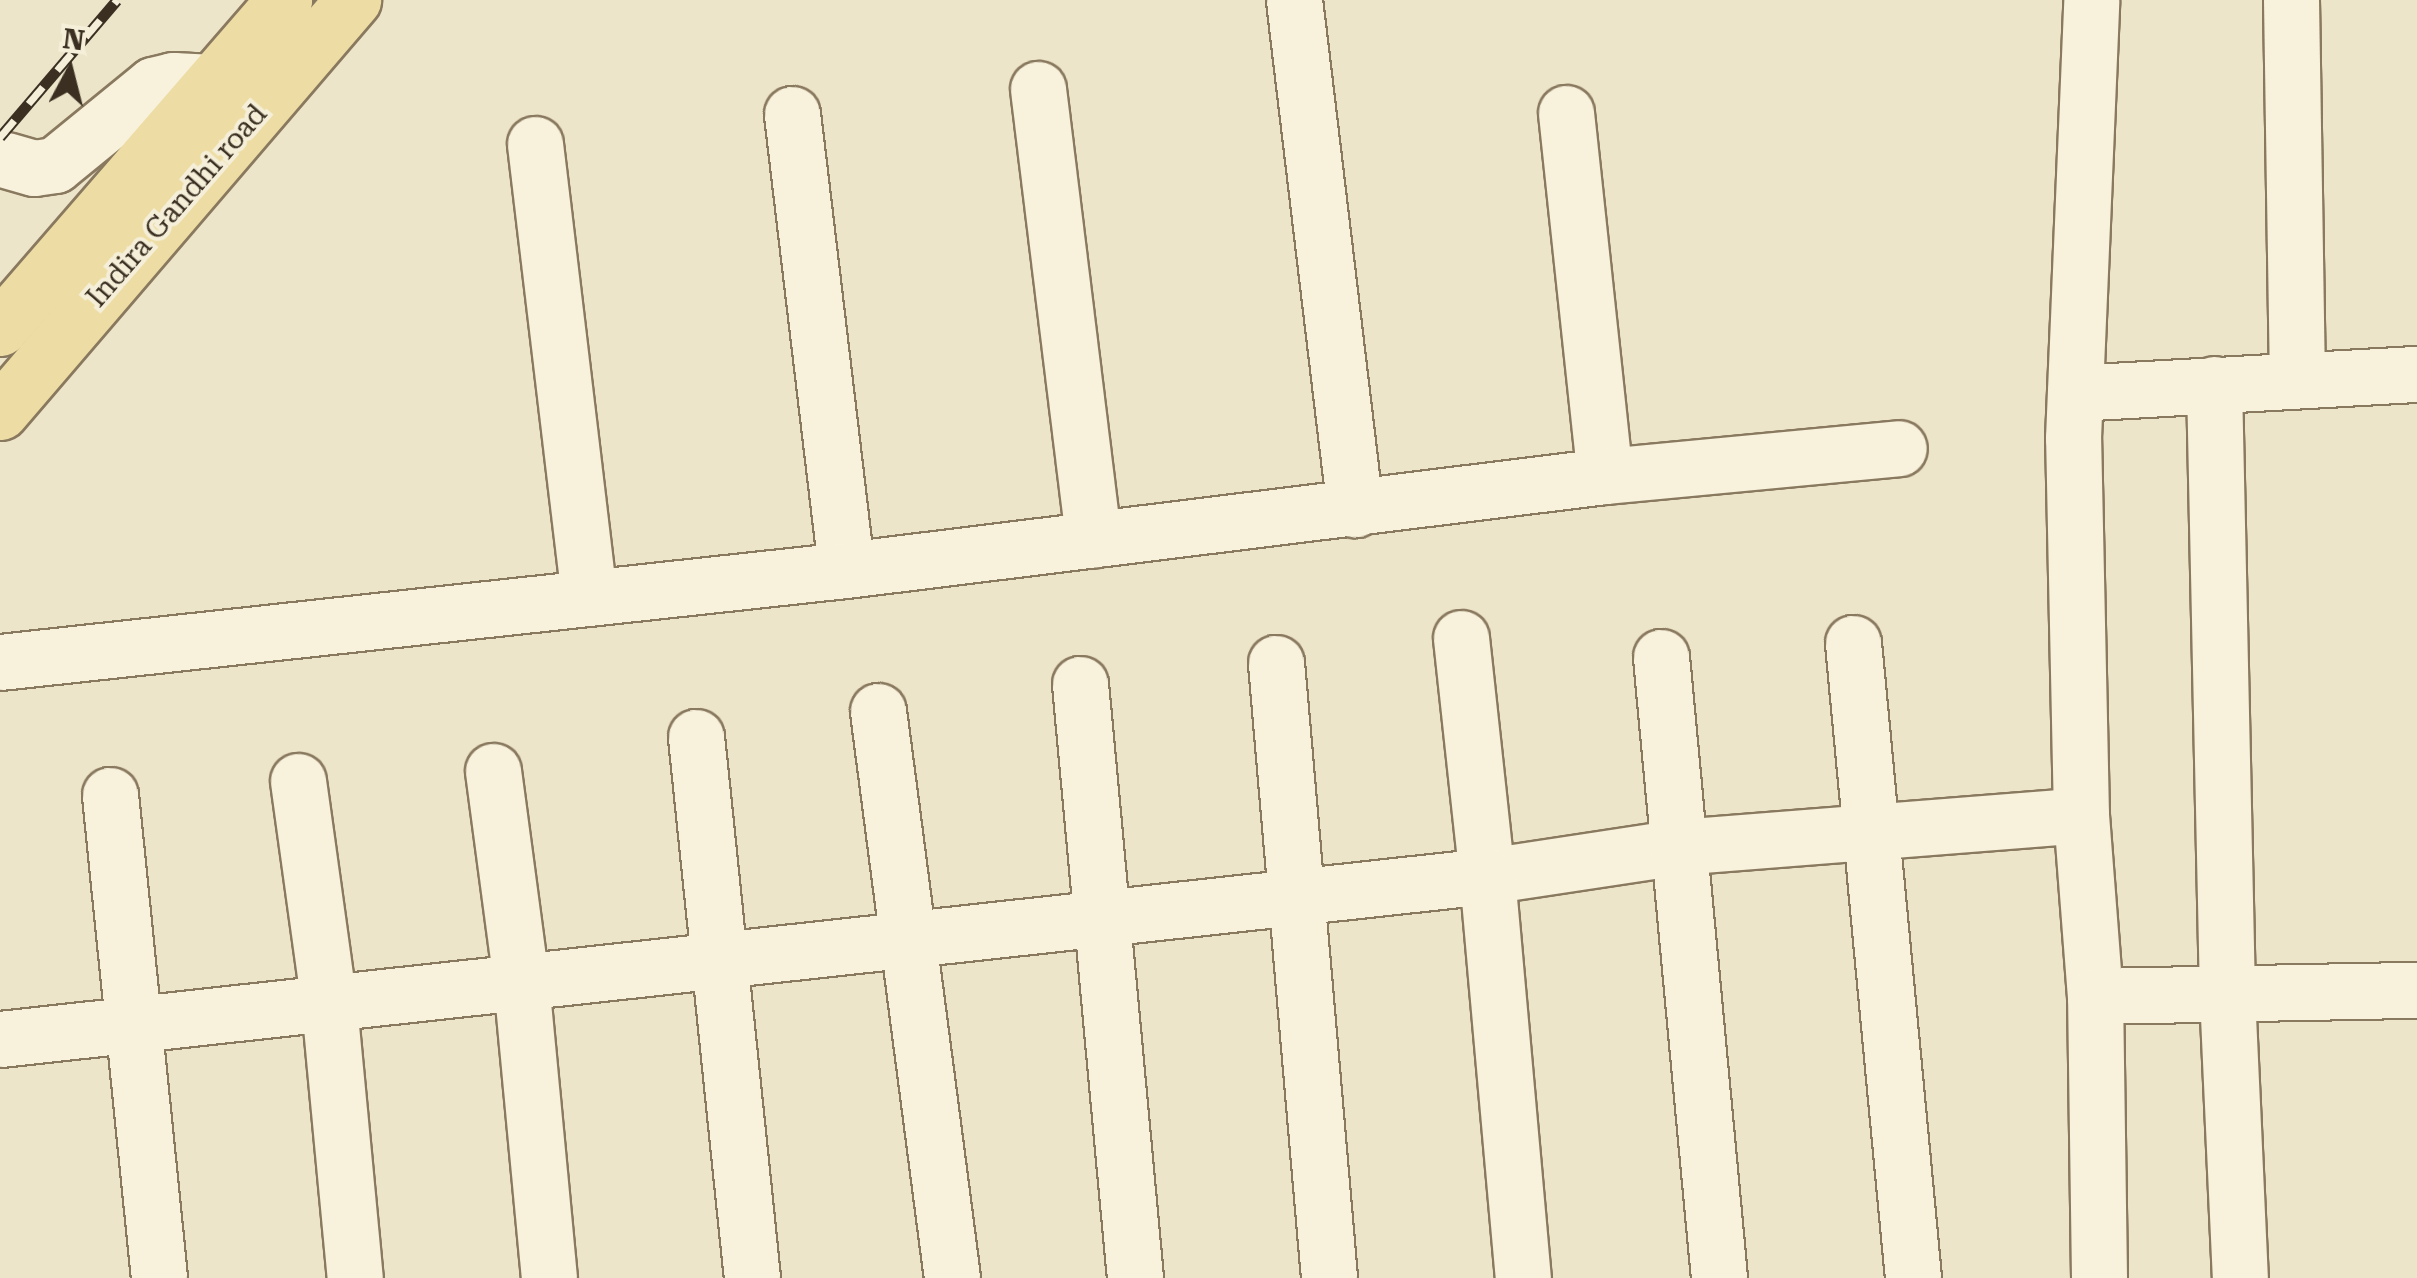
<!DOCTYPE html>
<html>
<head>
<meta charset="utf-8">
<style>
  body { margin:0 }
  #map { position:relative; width:2417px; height:1278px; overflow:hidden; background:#ede5ca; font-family:"Roboto Serif",serif }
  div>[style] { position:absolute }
  .roads { filter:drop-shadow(2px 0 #89795f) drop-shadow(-2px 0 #89795f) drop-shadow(0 2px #89795f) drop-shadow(0 -2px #89795f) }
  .minor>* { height:55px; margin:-27.5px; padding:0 27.5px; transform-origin:27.5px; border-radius:27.5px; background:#f8f2dd }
  .major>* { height:55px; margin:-27.5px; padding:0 27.5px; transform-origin:27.5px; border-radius:27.5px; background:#eddda4 }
  .rail>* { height:11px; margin-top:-5.5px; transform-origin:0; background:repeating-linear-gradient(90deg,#f5efd9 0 22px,#3a2f21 0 44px); box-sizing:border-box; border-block:2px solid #3a2f21 }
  span { translate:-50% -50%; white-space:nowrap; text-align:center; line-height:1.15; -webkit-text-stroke:8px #f5efd9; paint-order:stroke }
  .street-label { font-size:28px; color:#3a2f21 }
  .north { position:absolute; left:20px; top:20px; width:100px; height:100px; -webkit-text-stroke:8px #f5efd9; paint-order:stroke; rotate:7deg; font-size:28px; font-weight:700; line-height:40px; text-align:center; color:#3a2f21 }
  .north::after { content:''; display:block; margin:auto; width:35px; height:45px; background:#3a2f21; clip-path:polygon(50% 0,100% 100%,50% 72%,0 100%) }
</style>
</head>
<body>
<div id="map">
  <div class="roads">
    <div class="minor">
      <div style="left:1294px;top:0;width:513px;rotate:83.17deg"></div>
      <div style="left:2291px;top:0;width:380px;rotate:89.1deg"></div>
      <div style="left:1038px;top:89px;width:454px;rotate:83deg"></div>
      <div style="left:1566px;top:113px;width:365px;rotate:83.9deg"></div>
      <div style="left:792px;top:114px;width:459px;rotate:83.2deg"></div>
      <div style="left:535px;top:144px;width:457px;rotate:83.2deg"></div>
      <div style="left:6px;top:160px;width:29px;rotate:16deg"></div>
      <div style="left:34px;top:168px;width:21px;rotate:-8deg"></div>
      <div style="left:55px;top:165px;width:127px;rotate:-39.2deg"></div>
      <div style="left:153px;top:85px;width:21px;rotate:-14deg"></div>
      <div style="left:173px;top:80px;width:40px;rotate:2.9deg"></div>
      <div style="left:2214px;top:384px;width:610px;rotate:88.78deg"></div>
      <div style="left:2227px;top:994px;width:284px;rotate:87.4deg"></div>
      <div style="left:2075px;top:393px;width:343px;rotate:-3.2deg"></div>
      <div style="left:1461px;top:638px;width:239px;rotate:83.8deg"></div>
      <div style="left:1487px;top:876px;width:193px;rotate:-8.6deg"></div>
      <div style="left:1678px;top:847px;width:404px;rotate:-4.5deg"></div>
      <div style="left:2081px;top:815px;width:182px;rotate:85.6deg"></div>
      <div style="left:1853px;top:643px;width:638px;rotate:84.6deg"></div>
      <div style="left:1661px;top:657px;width:624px;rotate:84.66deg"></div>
      <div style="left:0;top:662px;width:851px;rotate:-6.21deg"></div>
      <div style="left:846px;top:570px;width:765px;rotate:-7.06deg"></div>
      <div style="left:1605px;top:476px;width:295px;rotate:-5.4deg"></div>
      <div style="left:1276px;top:663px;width:617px;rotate:85.07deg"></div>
      <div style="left:1080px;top:684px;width:597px;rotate:84.71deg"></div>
      <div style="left:878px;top:711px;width:572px;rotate:82.56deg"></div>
      <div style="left:696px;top:737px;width:544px;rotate:84.09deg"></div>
      <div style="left:493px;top:771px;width:213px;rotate:82.4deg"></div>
      <div style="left:521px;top:982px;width:297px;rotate:84.6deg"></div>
      <div style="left:298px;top:781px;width:226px;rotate:82.1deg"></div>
      <div style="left:329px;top:1005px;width:274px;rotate:84.6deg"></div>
      <div style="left:110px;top:795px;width:485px;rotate:84.2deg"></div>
      <div style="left:2081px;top:815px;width:377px;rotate:-91.2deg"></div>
      <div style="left:2073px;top:438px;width:438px;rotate:-87.6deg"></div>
      <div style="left:0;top:1039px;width:1496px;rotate:-6.26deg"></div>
      <div style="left:1487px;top:876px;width:404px;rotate:84.9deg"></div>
      <div style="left:2099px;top:1278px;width:282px;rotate:-90.8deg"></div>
      <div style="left:2095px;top:996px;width:322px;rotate:-1.1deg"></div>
    </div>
    <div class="major">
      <div style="left:0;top:328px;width:434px;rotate:-49.1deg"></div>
      <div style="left:0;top:412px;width:543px;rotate:-49.41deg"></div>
    </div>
  </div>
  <div class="rail">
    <div style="left:0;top:137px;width:180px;rotate:-49.5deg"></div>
  </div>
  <div class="street-label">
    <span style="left:177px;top:206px;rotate:-49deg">Indira Gandhi road</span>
  </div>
  <div class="north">N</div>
</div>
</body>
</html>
